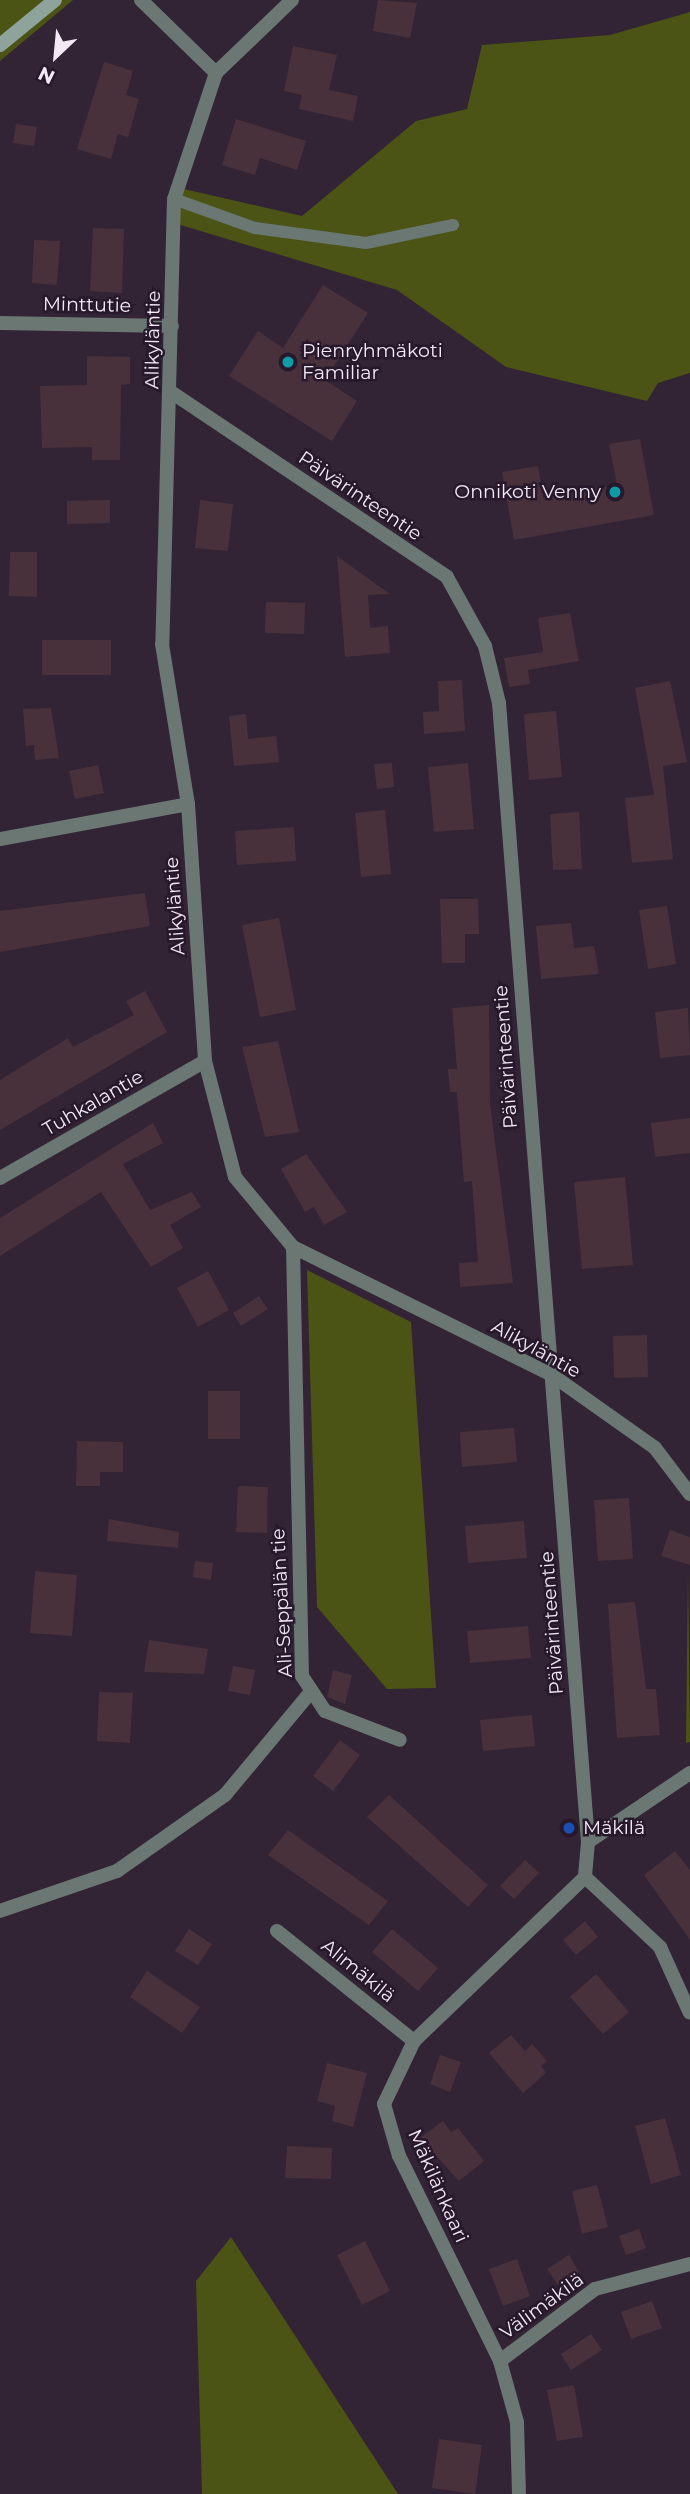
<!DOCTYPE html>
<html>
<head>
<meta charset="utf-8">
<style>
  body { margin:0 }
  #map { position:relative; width:690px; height:2494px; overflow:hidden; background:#322335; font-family:Montserrat,sans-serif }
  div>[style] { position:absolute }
  .green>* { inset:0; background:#4b5315 }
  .building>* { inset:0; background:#49313c }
  .service>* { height:12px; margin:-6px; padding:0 6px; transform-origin:6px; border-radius:6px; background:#6a7772 }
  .minor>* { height:14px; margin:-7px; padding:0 7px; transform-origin:7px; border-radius:7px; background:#6a7772 }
  .secondary>* { height:14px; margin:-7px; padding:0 7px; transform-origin:7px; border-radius:7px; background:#8ea39c }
  .dots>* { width:19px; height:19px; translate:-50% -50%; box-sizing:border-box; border:4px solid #27192b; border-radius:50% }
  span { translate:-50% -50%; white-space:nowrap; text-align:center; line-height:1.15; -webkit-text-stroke:5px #27192b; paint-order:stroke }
  .street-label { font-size:19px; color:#f3e9f5 }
  .poi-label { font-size:19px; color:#f3e9f5 }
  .left { translate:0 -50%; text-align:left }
  .right { translate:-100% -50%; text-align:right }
  .north { position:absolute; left:21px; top:21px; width:70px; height:70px; -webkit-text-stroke:5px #27192b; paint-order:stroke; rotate:206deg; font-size:19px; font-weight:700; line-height:28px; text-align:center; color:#f3e9f5 }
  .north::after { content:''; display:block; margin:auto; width:24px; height:32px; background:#f3e9f5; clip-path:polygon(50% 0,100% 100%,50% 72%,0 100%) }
</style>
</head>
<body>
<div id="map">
  <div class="green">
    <div style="clip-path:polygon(0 0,73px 0,0 61px)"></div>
    <div style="clip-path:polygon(690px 12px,690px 373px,658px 383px,647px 401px,506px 367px,397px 290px,174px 223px,175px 187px,302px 216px,416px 121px,467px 109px,482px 45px,610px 35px)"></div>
    <div style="clip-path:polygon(307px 1270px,411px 1322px,436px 1688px,387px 1689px,317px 1607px)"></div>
    <div style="clip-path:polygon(688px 1569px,690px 1742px,686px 1743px)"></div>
    <div style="clip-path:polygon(231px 2237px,398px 2494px,202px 2494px,196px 2281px)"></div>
  </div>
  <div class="building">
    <div style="clip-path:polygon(378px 0,417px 3px,410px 38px,373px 31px)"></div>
    <div style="clip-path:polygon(293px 46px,337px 55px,329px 90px,358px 96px,353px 121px,299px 109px,302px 95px,284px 91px)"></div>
    <div style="clip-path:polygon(104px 62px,133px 71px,126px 95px,139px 99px,128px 137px,118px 134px,111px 159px,77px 149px)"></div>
    <div style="clip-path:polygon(236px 119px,306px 141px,297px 170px,260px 158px,255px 175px,222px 165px)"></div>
    <div style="clip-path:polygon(16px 124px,37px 127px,34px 146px,13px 143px)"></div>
    <div style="clip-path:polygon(93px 228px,124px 229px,122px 293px,90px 291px)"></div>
    <div style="clip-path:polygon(34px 240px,60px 241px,57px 285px,32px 283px)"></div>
    <div style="clip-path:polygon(323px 285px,368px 313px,325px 380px,357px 401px,332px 441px,229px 376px,258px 331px,283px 348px)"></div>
    <div style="clip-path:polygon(87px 356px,130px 357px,130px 384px,121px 385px,120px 460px,92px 460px,92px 447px,42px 448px,40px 386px,87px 385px)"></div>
    <div style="clip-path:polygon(640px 439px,654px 515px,514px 540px,502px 472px,538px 466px,543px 498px,617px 485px,609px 444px)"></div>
    <div style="clip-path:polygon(110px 500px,110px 523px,67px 524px,67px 501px)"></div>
    <div style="clip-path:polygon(200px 500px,233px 504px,228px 551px,195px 548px)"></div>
    <div style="clip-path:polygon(10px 552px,37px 552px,37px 597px,9px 596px)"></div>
    <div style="clip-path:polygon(337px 556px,390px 594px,368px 595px,370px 628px,388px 626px,390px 653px,345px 657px)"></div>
    <div style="clip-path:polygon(266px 602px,305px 603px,304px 634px,265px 633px)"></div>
    <div style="clip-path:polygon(570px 613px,579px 661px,528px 670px,530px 684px,509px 687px,504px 658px,543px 652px,538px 618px)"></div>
    <div style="clip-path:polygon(42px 640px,111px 640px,111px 675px,42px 675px)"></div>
    <div style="clip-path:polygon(462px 680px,465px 731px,424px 734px,423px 712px,439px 711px,438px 681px)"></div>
    <div style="clip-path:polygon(670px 681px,687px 762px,663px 766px,673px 859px,632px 863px,625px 798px,654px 795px,635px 688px)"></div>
    <div style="clip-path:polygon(51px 708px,59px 758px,35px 760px,34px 745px,26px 746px,23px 709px)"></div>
    <div style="clip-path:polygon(556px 711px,562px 777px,529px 780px,524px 714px)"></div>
    <div style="clip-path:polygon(246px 714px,248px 739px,276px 736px,279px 762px,234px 766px,229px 716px)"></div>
    <div style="clip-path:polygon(392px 763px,394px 787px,377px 789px,374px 764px)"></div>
    <div style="clip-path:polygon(468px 763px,474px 829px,434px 832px,428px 767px)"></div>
    <div style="clip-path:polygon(98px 765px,104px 793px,75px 799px,69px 771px)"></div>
    <div style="clip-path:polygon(385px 810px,391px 874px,361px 877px,355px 813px)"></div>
    <div style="clip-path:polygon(579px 812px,582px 869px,553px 870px,550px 814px)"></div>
    <div style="clip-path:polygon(294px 827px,296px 861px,237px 865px,235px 831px)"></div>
    <div style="clip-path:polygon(145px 893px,150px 926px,0 952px,0 911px)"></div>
    <div style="clip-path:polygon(440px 899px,478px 899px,479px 934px,465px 934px,465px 963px,442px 963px)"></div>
    <div style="clip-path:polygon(667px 906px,676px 964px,648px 969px,639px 910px)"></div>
    <div style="clip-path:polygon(279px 918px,296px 1010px,260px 1017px,242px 925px)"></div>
    <div style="clip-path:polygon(571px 923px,574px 948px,594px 946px,599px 974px,541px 979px,536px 926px)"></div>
    <div style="clip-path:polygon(145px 991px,167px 1032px,0 1130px,0 1080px,68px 1038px,73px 1047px,134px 1015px,126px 1001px)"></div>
    <div style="clip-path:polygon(489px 1005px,490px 1103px,513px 1283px,460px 1287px,459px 1263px,478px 1262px,472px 1181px,464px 1182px,457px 1092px,450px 1092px,448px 1069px,457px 1069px,452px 1008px)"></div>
    <div style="clip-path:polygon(688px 1008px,690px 1055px,660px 1058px,655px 1012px)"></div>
    <div style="clip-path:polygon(278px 1041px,299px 1132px,265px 1137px,242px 1047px)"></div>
    <div style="clip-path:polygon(690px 1118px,690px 1153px,655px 1157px,651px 1123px)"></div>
    <div style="clip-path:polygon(153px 1123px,163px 1143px,123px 1164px,150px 1210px,192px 1192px,201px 1207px,170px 1225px,183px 1248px,151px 1267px,101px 1192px,0 1256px,0 1218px)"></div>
    <div style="clip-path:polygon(306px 1154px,347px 1212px,324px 1225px,314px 1207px,305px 1212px,281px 1169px)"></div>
    <div style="clip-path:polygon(625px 1177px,633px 1265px,582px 1269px,574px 1182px)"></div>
    <div style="clip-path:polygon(208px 1271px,229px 1310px,198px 1327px,177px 1288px)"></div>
    <div style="clip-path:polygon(259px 1296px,268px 1309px,241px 1326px,233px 1313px)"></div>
    <div style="clip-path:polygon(647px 1335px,648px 1377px,614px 1378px,613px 1336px)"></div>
    <div style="clip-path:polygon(208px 1391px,240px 1391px,240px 1439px,208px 1439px)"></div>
    <div style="clip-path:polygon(514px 1428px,517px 1462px,462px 1467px,460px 1432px)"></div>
    <div style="clip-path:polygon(77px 1441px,123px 1442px,123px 1472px,100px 1472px,100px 1486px,76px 1486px)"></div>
    <div style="clip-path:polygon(238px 1486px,268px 1487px,267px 1533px,236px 1532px)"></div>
    <div style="clip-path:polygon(629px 1498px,633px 1559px,598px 1561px,594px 1500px)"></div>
    <div style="clip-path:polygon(109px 1519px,179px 1532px,178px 1548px,107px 1541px)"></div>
    <div style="clip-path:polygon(524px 1521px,527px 1558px,468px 1563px,465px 1526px)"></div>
    <div style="clip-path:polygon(670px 1530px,690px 1537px,690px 1565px,661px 1556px)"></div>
    <div style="clip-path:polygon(195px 1561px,213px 1563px,211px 1580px,193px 1577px)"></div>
    <div style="clip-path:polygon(35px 1571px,77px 1575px,72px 1636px,30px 1633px)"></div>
    <div style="clip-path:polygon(635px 1602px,646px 1689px,656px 1689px,660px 1735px,617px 1738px,608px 1604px)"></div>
    <div style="clip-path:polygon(528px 1626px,531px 1658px,470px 1663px,467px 1631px)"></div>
    <div style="clip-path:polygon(149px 1640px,208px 1649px,204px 1674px,144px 1672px)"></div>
    <div style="clip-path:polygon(233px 1666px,255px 1670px,250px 1695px,228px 1691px)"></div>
    <div style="clip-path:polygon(333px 1670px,352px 1675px,345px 1704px,327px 1697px)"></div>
    <div style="clip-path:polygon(99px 1692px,133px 1693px,130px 1743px,97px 1741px)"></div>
    <div style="clip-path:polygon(532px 1715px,535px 1746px,483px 1751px,480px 1720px)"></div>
    <div style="clip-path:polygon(340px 1740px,360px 1755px,333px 1791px,313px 1776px)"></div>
    <div style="clip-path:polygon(389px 1795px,488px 1885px,468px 1907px,367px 1817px)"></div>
    <div style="clip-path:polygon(288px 1830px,388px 1901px,369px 1925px,268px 1855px)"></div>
    <div style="clip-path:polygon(675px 1851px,690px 1870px,690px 1940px,644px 1875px)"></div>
    <div style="clip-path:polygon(525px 1860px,539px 1873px,514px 1899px,500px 1886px)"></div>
    <div style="clip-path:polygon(585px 1921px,598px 1937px,576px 1955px,563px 1940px)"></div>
    <div style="clip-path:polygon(189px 1929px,212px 1944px,198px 1965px,175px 1951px)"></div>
    <div style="clip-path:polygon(392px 1929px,438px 1968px,418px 1991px,372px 1952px)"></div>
    <div style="clip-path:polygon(147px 1971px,200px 2007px,182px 2033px,130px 1997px)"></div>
    <div style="clip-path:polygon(596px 1974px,629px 2012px,603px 2034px,570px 1997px)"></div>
    <div style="clip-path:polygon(511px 2035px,525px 2051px,532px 2044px,547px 2061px,541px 2066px,546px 2073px,523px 2093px,489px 2053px)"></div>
    <div style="clip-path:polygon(440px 2055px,461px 2062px,450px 2092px,430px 2084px)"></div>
    <div style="clip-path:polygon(327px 2063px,367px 2073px,353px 2127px,332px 2121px,335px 2106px,317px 2101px)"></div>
    <div style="clip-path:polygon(665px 2118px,681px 2175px,651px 2184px,635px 2126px)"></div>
    <div style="clip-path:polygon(443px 2121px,451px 2132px,458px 2128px,484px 2161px,459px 2181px,420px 2138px)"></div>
    <div style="clip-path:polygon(287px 2146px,332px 2148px,331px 2179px,285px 2178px)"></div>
    <div style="clip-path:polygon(597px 2185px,608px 2227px,582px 2234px,572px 2191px)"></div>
    <div style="clip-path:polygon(639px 2229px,646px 2248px,626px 2255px,619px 2236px)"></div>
    <div style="clip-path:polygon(365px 2241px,390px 2291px,362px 2305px,337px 2255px)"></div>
    <div style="clip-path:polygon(569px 2255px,579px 2272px,558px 2285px,547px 2269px)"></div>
    <div style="clip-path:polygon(517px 2259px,530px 2296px,503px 2306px,489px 2269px)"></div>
    <div style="clip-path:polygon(652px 2301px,662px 2328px,631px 2339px,621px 2312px)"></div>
    <div style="clip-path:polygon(591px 2334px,602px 2350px,571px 2370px,561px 2354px)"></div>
    <div style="clip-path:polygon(574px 2385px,583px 2437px,557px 2441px,547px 2390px)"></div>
    <div style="clip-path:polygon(439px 2439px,482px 2445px,475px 2494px,432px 2488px)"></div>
  </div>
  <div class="service">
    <div style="left:174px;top:199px;width:86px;rotate:19.7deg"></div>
    <div style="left:255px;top:228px;width:112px;rotate:7.7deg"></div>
    <div style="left:366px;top:243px;width:89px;rotate:-11.7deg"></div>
  </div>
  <div class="minor">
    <div style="left:141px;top:0;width:105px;rotate:44.2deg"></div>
    <div style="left:292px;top:0;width:105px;rotate:136.2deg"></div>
    <div style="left:216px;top:73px;width:133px;rotate:108.4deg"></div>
    <div style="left:174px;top:199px;width:445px;rotate:91.5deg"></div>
    <div style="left:162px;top:644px;width:162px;rotate:80.8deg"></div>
    <div style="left:188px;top:804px;width:258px;rotate:86.2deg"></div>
    <div style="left:205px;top:1061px;width:120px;rotate:75.5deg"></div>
    <div style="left:235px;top:1177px;width:91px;rotate:50.4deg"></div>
    <div style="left:293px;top:1247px;width:289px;rotate:26.3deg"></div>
    <div style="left:552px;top:1375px;width:126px;rotate:35.3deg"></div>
    <div style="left:655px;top:1448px;width:58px;rotate:52.7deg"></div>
    <div style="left:0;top:323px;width:172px;rotate:1deg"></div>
    <div style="left:171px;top:392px;width:332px;rotate:33.8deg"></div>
    <div style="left:447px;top:577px;width:79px;rotate:61.2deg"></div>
    <div style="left:485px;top:646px;width:59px;rotate:76.2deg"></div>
    <div style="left:499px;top:703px;width:1142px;rotate:85.53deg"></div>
    <div style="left:588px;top:1842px;width:35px;rotate:95deg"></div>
    <div style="left:0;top:839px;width:191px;rotate:-10.5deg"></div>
    <div style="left:0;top:1178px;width:236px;rotate:-29.7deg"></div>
    <div style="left:293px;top:1247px;width:429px;rotate:88.8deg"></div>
    <div style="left:302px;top:1676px;width:42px;rotate:56.7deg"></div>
    <div style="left:325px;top:1711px;width:80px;rotate:21.1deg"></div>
    <div style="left:588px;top:1842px;width:123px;rotate:-34.1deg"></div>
    <div style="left:585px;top:1877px;width:103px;rotate:43deg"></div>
    <div style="left:660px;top:1947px;width:72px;rotate:65.6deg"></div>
    <div style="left:0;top:1911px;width:124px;rotate:-18.9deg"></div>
    <div style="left:117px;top:1871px;width:132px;rotate:-35.1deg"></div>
    <div style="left:225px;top:1795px;width:133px;rotate:-50.2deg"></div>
    <div style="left:277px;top:1931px;width:176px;rotate:38.8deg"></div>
    <div style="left:500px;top:2361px;width:119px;rotate:-37.2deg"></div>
    <div style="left:595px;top:2289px;width:98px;rotate:-14.7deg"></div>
    <div style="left:519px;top:2494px;width:72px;rotate:-91.6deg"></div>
    <div style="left:517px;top:2422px;width:63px;rotate:-105.6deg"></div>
    <div style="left:500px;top:2361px;width:229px;rotate:-116.2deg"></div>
    <div style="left:399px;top:2156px;width:54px;rotate:-106.1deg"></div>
    <div style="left:384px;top:2104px;width:70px;rotate:-64.5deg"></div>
    <div style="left:414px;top:2041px;width:237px;rotate:-43.8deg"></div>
  </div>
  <div class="secondary">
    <div style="left:0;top:45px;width:71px;rotate:-39.3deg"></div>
  </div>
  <div class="dots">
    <div style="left:288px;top:362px;background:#0f9aa8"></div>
    <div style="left:615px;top:492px;background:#0f9aa8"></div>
    <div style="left:569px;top:1828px;background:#1a4fb4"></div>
  </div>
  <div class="street-label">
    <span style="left:87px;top:305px;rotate:1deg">Minttutie</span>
    <span style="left:153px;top:340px;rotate:-89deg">Alikyläntie</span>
    <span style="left:360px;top:496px;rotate:34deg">Päivärinteentie</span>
    <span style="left:175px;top:906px;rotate:-94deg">Alikyläntie</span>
    <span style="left:506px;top:1057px;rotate:-94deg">Päivärinteentie</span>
    <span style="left:93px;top:1103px;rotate:-30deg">Tuhkalantie</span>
    <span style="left:536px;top:1349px;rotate:29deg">Alikyläntie</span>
    <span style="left:282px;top:1603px;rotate:-93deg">Ali-Seppälän tie</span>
    <span style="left:552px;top:1623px;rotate:-94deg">Päivärinteentie</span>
    <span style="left:358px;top:1971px;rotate:39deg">Alimäkilä</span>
    <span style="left:438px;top:2186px;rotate:66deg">Mäkilänkaari</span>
    <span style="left:542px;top:2306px;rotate:-36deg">Välimäkilä</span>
  </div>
  <div class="poi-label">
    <span class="left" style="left:302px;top:362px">Pienryhmäkoti<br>Familiar</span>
    <span class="right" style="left:601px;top:492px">Onnikoti Venny</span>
    <span class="left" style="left:583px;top:1828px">Mäkilä</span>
  </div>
  <div class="north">N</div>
</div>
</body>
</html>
